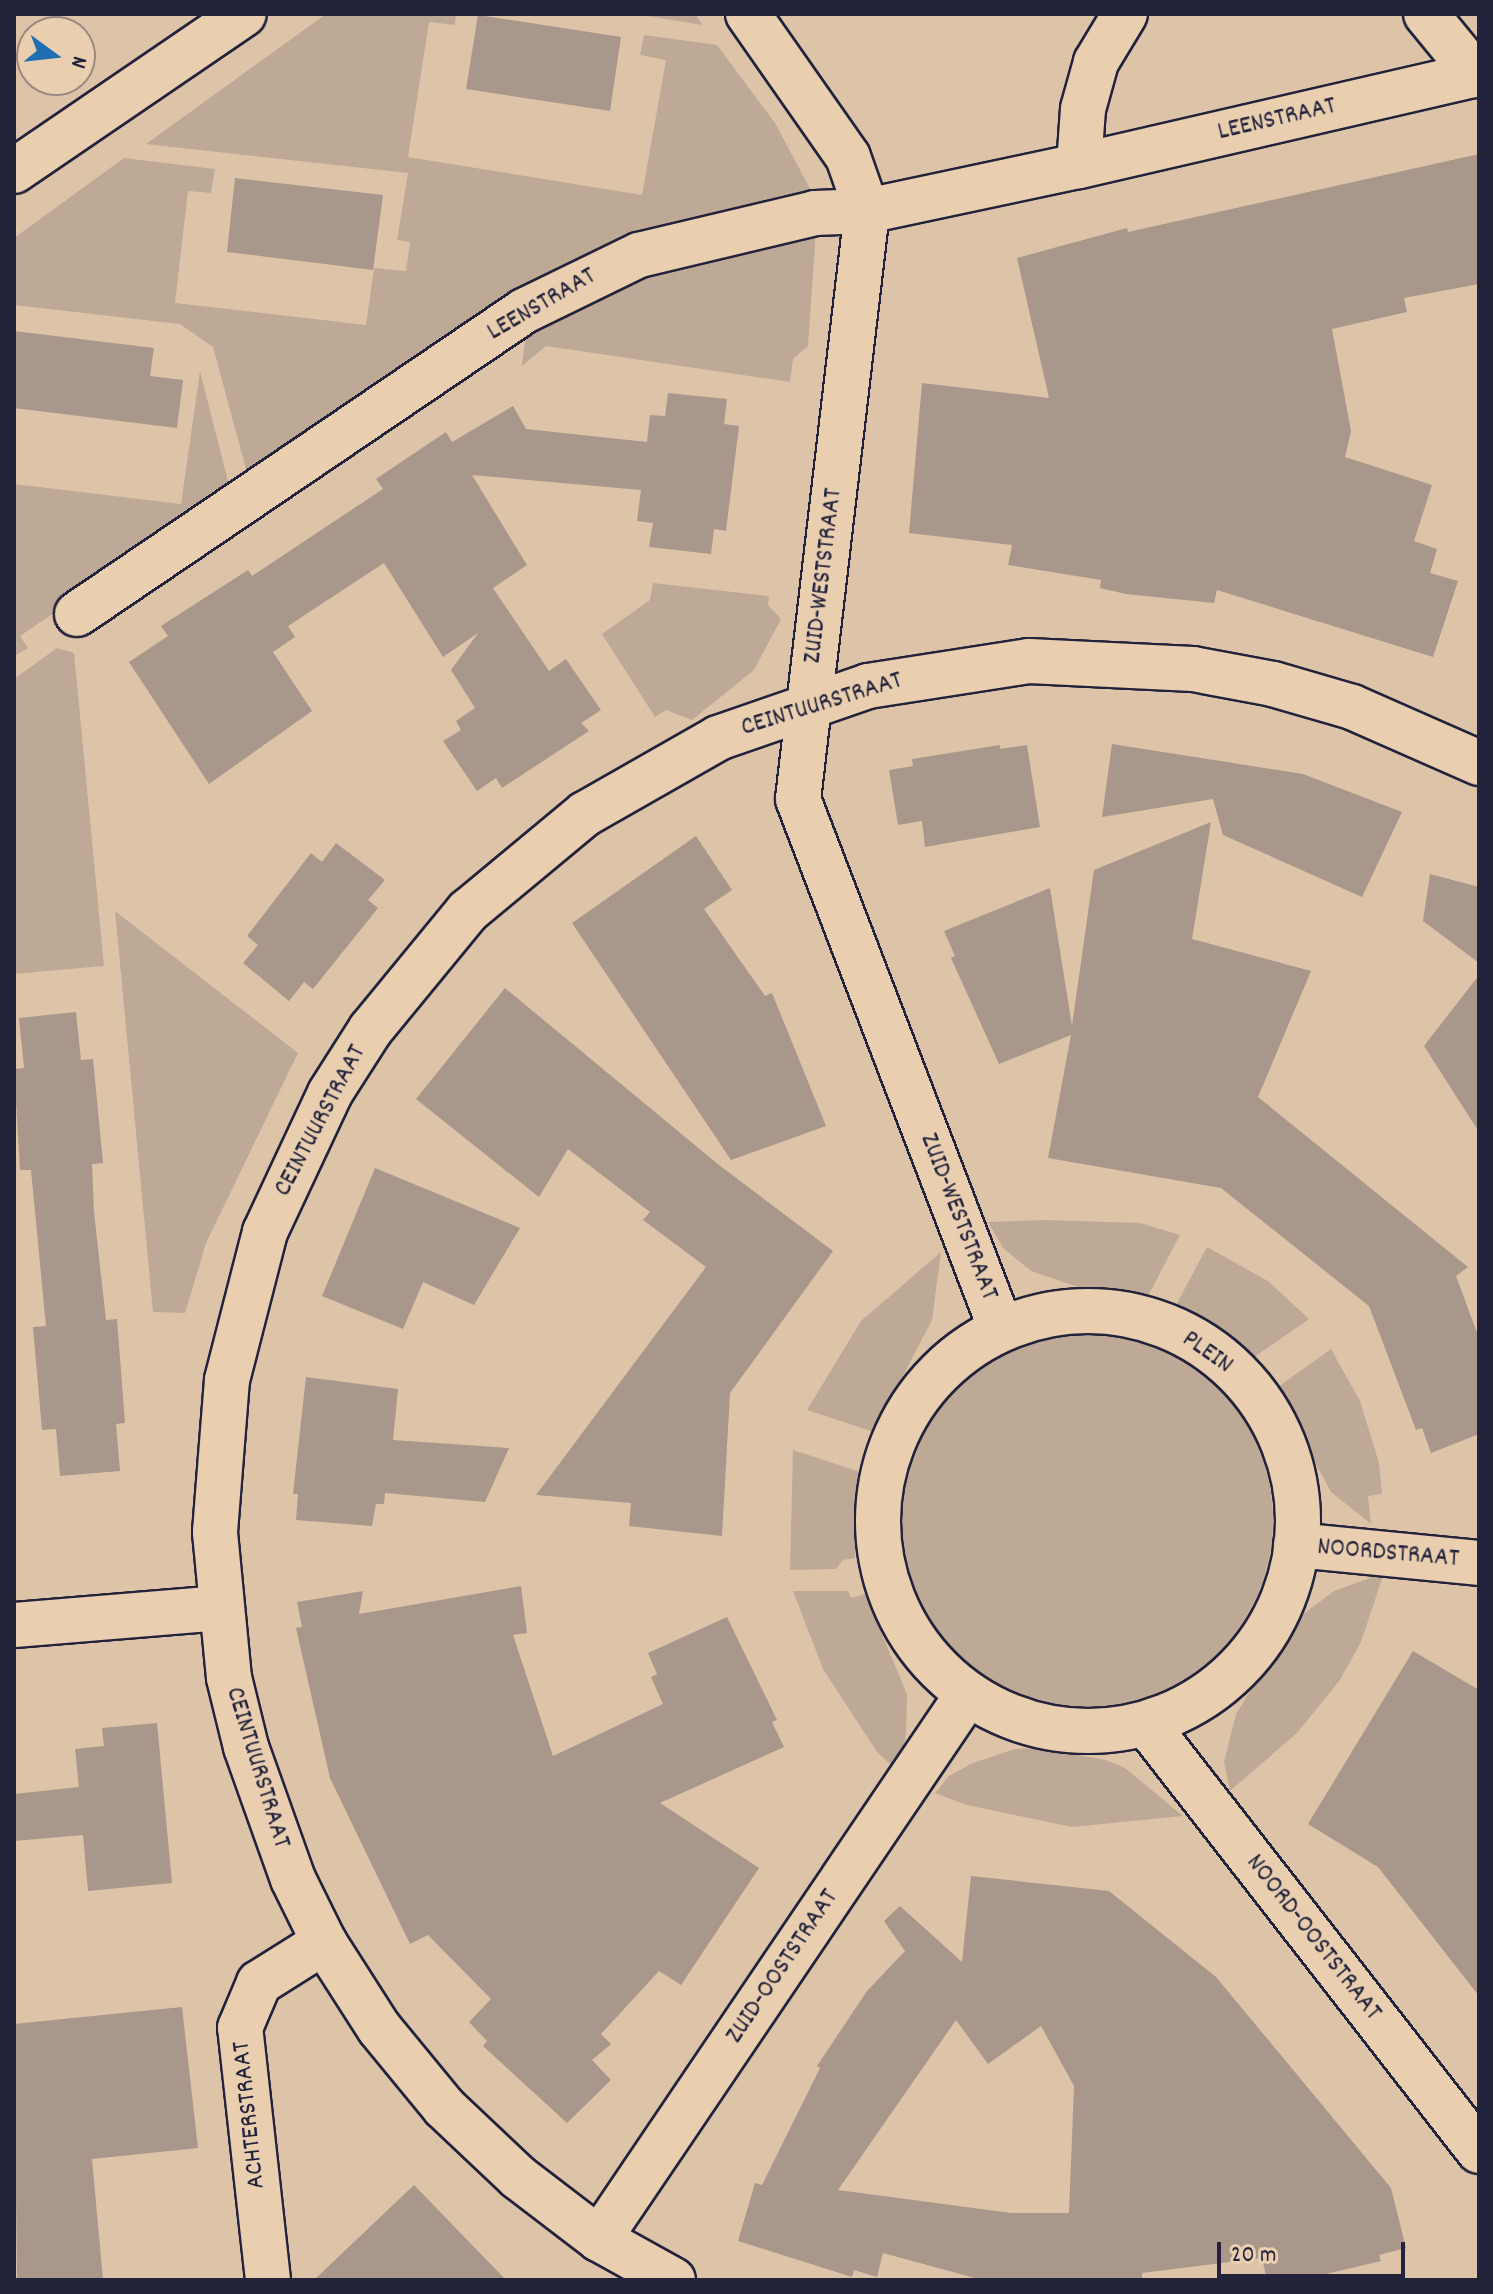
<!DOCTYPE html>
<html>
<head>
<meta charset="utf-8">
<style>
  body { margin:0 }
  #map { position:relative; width:1493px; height:2294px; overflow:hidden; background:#ddc4a9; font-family:Dekko,sans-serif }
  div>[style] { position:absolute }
  .green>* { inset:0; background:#bea997 }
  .round { border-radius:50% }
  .building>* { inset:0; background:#a8978a }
  .roads { filter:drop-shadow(2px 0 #22223b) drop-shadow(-2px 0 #22223b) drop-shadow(0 2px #22223b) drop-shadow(0 -2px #22223b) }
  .minor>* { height:44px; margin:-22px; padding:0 22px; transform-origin:22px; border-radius:22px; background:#e9ceb0 }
  .minor>.ring { margin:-22px; padding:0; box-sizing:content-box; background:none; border:44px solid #e9ceb0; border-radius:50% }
  span { translate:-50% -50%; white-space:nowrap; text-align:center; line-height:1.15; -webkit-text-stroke:6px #e9ceb0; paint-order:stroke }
  .street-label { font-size:26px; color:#22223b }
  .frame { position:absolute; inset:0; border:16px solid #22223b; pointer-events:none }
  .north { position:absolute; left:16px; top:16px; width:80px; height:80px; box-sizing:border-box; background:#e9ceb0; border:2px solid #998981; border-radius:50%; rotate:105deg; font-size:22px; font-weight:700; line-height:32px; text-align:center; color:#22223b }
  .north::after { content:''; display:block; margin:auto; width:28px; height:36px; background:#1f6fb2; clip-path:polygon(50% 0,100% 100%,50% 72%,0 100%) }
  .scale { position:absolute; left:1217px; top:2242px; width:188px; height:36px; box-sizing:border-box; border:4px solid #22223b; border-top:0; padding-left:10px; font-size:24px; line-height:28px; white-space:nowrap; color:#22223b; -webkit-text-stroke:6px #e9ceb0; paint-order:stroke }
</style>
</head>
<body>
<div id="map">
  <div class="green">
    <div style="clip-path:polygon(326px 14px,456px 14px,455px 25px,429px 22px,408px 157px,642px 195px,666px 60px,640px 55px,644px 35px,717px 45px,775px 123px,816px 200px,672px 232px,249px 480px,213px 347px,180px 324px,14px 305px,14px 238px,124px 158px,215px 169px,211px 193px,188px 191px,175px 303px,366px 325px,374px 268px,406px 271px,410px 242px,397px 240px,408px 173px,146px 144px)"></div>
    <div style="clip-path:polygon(635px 14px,695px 14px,703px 25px)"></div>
    <div style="clip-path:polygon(816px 231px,808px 346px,793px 359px,790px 382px,546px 346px,522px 366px,526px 332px,646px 271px)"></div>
    <div style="clip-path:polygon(200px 371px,231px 493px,20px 636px,28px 648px,14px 656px,14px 484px,181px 504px)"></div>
    <div style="clip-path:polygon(653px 583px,769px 596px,768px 605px,781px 619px,754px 670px,692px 720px,666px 710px,655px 717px,602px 634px,650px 600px)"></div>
    <div style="clip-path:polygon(57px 648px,74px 653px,104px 966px,14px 974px,14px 679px)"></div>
    <div style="clip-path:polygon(115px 911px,298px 1053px,206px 1243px,185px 1313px,153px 1312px)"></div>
    <div style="clip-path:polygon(1045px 1220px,1140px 1223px,1180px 1235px,1148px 1296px,1090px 1291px,1031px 1271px,1003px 1248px,988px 1222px)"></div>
    <div style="clip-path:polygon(1207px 1247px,1268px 1281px,1309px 1319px,1253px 1358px,1246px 1356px,1176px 1305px)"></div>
    <div style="clip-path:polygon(941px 1252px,932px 1320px,874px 1432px,807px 1410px,861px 1321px)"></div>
    <div class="round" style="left:899px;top:1333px;width:374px;height:374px"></div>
    <div style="clip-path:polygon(1331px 1349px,1360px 1401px,1379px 1463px,1382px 1494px,1368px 1496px,1371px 1524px,1331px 1492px,1275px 1389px)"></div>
    <div style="clip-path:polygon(793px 1450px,860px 1472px,855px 1558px,843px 1560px,836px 1569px,790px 1570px)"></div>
    <div style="clip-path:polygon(1384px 1573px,1361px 1642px,1340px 1680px,1297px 1733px,1230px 1791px,1224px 1762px,1236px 1714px,1294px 1621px,1334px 1591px)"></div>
    <div style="clip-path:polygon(793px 1591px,848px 1591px,851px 1598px,865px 1594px,907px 1694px,906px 1735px,902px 1755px,892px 1766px,877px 1752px,823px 1669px)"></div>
    <div style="clip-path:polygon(1039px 1748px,1106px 1760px,1125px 1768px,1183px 1816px,1072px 1827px,967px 1805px,935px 1793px,949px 1776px,973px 1763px,1015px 1749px)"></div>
  </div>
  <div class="building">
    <div style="clip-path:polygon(478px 15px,621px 37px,610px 111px,466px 89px)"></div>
    <div style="clip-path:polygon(1479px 154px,1479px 284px,1404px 298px,1407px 312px,1332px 329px,1351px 431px,1345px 457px,1432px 485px,1414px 541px,1437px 549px,1430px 573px,1458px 581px,1433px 657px,1217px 590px,1214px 603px,1126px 594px,1100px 588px,1101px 580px,1008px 565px,1012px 545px,909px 533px,922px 383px,1049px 398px,1017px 258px,1127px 228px,1128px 232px)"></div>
    <div style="clip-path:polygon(235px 178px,383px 195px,373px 270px,227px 252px)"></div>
    <div style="clip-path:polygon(14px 331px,154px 348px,150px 376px,183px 380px,177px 428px,14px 408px)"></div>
    <div style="clip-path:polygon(668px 393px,727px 399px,724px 424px,739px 426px,726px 531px,714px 529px,711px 554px,649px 547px,653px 523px,637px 521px,641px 490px,472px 475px,527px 565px,493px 588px,549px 671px,566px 659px,601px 710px,581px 723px,589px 731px,502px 788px,496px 778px,477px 791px,443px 741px,461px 730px,456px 721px,475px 708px,451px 670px,478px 633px,443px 657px,384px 563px,288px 626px,295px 637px,273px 652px,312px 711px,209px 784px,129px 662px,168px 636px,161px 626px,248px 570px,252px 576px,383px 489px,376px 479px,446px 432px,452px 442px,513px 406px,526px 429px,647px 442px,650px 415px,665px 416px)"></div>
    <div style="clip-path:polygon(1112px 744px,1303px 774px,1402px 812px,1362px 897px,1223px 835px,1213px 799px,1102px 817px)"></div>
    <div style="clip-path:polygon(1000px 745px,1000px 749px,1027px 745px,1040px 827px,925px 847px,922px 821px,898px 825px,889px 770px,913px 766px,912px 759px)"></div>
    <div style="clip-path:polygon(1211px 822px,1192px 939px,1311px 971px,1258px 1097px,1468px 1267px,1456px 1276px,1479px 1338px,1479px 1434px,1431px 1453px,1422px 1428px,1416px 1430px,1369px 1306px,1221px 1188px,1048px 1158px,1071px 1035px,999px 1064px,951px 958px,955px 956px,944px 931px,1050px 888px,1072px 1026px,1094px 870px)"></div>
    <div style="clip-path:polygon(696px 836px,732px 890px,704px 909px,765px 996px,772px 993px,826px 1126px,731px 1160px,572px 923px)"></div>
    <div style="clip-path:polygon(336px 843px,385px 880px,368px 900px,378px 908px,313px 989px,304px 982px,289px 1001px,243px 963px,258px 945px,247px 936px,311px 853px,322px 862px)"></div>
    <div style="clip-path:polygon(1430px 874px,1479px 887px,1479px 963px,1423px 921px)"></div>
    <div style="clip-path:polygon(1479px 975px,1479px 1132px,1424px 1046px)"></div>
    <div style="clip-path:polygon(505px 988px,719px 1165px,833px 1251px,730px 1393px,722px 1536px,629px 1526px,631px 1503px,536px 1495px,706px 1267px,643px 1220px,650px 1212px,568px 1149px,539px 1197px,416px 1099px)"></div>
    <div style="clip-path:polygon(76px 1012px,81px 1060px,93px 1059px,103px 1163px,92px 1164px,94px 1212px,106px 1320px,117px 1319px,125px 1423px,116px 1424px,120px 1471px,60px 1476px,56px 1429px,42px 1430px,33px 1327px,46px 1326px,31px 1170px,20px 1170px,14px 1069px,24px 1068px,19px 1018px)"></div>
    <div style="clip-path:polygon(375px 1168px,520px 1228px,474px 1305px,423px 1282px,403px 1329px,322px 1296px)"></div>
    <div style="clip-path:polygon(306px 1377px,398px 1389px,393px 1440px,509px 1448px,485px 1502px,385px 1493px,384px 1504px,376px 1504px,372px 1526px,296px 1520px,298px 1494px,293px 1494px)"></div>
    <div style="clip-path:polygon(521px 1586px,527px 1633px,513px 1635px,553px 1756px,663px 1704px,651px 1677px,657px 1674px,648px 1653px,727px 1617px,777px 1720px,772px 1722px,784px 1747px,660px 1803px,759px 1868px,681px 1985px,659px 1971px,601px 2034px,611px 2044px,592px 2060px,611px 2080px,567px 2123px,483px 2046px,487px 2041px,469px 2022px,491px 1999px,428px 1935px,410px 1944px,330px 1778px,296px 1628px,302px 1627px,297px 1602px,363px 1591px,359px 1614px)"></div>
    <div style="clip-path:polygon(1413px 1651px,1479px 1690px,1479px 1996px,1378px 1867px,1308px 1824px)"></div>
    <div style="clip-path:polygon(157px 1723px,172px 1883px,88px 1891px,83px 1835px,14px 1841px,14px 1794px,79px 1787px,75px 1749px,104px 1746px,102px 1728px)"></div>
    <div style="clip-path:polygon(evenodd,971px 1876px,1109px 1891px,1216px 1977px,1391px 2188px,1406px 2248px,1379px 2255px,1381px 2261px,1301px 2280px,1267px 2280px,1262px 2258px,1142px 2273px,1142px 2280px,982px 2280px,883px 2253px,877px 2277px,854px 2270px,852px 2277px,738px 2241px,755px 2183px,762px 2185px,820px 2068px,817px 2066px,867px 1991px,905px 1951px,884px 1921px,900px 1906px,962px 1962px,971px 1876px,956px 2020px,988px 2064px,1041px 2026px,1074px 2086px,1069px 2213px,1011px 2213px,838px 2190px,956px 2020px)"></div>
    <div style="clip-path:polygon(182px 2007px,198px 2148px,92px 2159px,103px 2280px,17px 2280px,14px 2024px)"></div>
    <div style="clip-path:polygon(414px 2185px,506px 2280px,314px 2280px)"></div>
  </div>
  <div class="roads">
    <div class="minor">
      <div style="left:748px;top:14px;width:174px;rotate:55deg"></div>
      <div style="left:848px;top:157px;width:57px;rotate:70.6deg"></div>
      <div style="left:867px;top:211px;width:592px;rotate:96.69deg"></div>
      <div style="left:798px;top:799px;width:568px;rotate:69.04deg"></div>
      <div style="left:1426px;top:14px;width:79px;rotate:50.7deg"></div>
      <div style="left:1079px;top:166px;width:57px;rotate:-86deg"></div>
      <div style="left:1083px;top:109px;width:49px;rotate:-74.5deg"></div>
      <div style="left:1096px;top:62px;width:56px;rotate:-58.9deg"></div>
      <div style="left:14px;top:171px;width:278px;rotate:-34.3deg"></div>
      <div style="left:77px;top:614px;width:540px;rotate:-34.13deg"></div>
      <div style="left:524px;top:311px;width:128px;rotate:-26deg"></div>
      <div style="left:639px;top:255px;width:181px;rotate:-13.4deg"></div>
      <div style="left:815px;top:213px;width:52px;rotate:-2.2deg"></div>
      <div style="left:867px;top:211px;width:217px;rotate:-12deg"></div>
      <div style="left:1079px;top:166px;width:410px;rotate:-13deg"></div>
      <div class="ring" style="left:878px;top:1311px;width:376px;height:376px"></div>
      <div style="left:1296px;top:1545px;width:184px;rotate:5.6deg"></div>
      <div style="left:14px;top:1625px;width:207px;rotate:-4.7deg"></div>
      <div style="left:1147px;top:1725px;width:540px;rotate:52.07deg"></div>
      <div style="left:599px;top:2239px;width:657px;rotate:-55.92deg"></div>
      <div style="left:268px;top:2280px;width:254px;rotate:-96.3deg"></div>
      <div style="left:240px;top:2028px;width:49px;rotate:-67.1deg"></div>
      <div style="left:259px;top:1983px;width:77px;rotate:-32.2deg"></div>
      <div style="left:673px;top:2280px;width:85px;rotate:-151deg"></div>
      <div style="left:599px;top:2239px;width:102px;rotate:-142.6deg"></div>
      <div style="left:518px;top:2177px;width:102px;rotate:-136.6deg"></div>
      <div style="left:444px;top:2107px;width:102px;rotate:-129.4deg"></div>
      <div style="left:379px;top:2028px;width:102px;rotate:-122.6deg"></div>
      <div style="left:324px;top:1942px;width:70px;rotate:-116.2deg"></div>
      <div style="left:293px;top:1879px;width:140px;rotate:-109.6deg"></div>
      <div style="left:246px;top:1747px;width:71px;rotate:-103.8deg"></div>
      <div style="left:229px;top:1678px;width:147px;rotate:-95.5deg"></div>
      <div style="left:215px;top:1532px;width:152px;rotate:-85.5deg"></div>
      <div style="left:227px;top:1380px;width:153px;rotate:-75.6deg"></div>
      <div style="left:265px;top:1232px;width:153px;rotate:-64.9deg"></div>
      <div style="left:330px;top:1093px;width:76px;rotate:-57.4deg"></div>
      <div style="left:371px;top:1029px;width:153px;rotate:-50.6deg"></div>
      <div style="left:468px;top:911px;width:152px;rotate:-39.7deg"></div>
      <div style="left:585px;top:814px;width:153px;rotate:-29.7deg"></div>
      <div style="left:718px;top:738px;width:159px;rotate:-19.1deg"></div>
      <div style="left:868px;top:686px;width:163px;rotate:-8.8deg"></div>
      <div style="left:1029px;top:661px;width:164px;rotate:2.8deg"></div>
      <div style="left:1193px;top:669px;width:81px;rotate:10.6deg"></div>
      <div style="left:1273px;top:684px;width:82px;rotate:16.2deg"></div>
      <div style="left:1352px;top:707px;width:139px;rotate:23.8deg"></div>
    </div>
  </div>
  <div class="street-label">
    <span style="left:1277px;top:120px;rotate:-13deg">LEENSTRAAT</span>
    <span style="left:542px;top:305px;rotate:-30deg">LEENSTRAAT</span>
    <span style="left:824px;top:576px;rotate:-83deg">ZUID-WESTSTRAAT</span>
    <span style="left:822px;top:705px;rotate:-17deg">CEINTUURSTRAAT</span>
    <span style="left:321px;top:1121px;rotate:-62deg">CEINTUURSTRAAT</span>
    <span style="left:958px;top:1217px;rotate:69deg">ZUID-WESTSTRAAT</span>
    <span style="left:1207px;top:1353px;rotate:35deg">PLEIN</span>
    <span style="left:1388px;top:1554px;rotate:5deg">NOORDSTRAAT</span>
    <span style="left:257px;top:1768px;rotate:73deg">CEINTUURSTRAAT</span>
    <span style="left:1313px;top:1938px;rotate:52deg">NOORD-OOSTSTRAAT</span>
    <span style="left:783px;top:1967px;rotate:-56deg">ZUID-OOSTSTRAAT</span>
    <span style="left:250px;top:2115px;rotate:-96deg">ACHTERSTRAAT</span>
  </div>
  <div class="frame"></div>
  <div class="north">N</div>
  <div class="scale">20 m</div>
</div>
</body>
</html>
